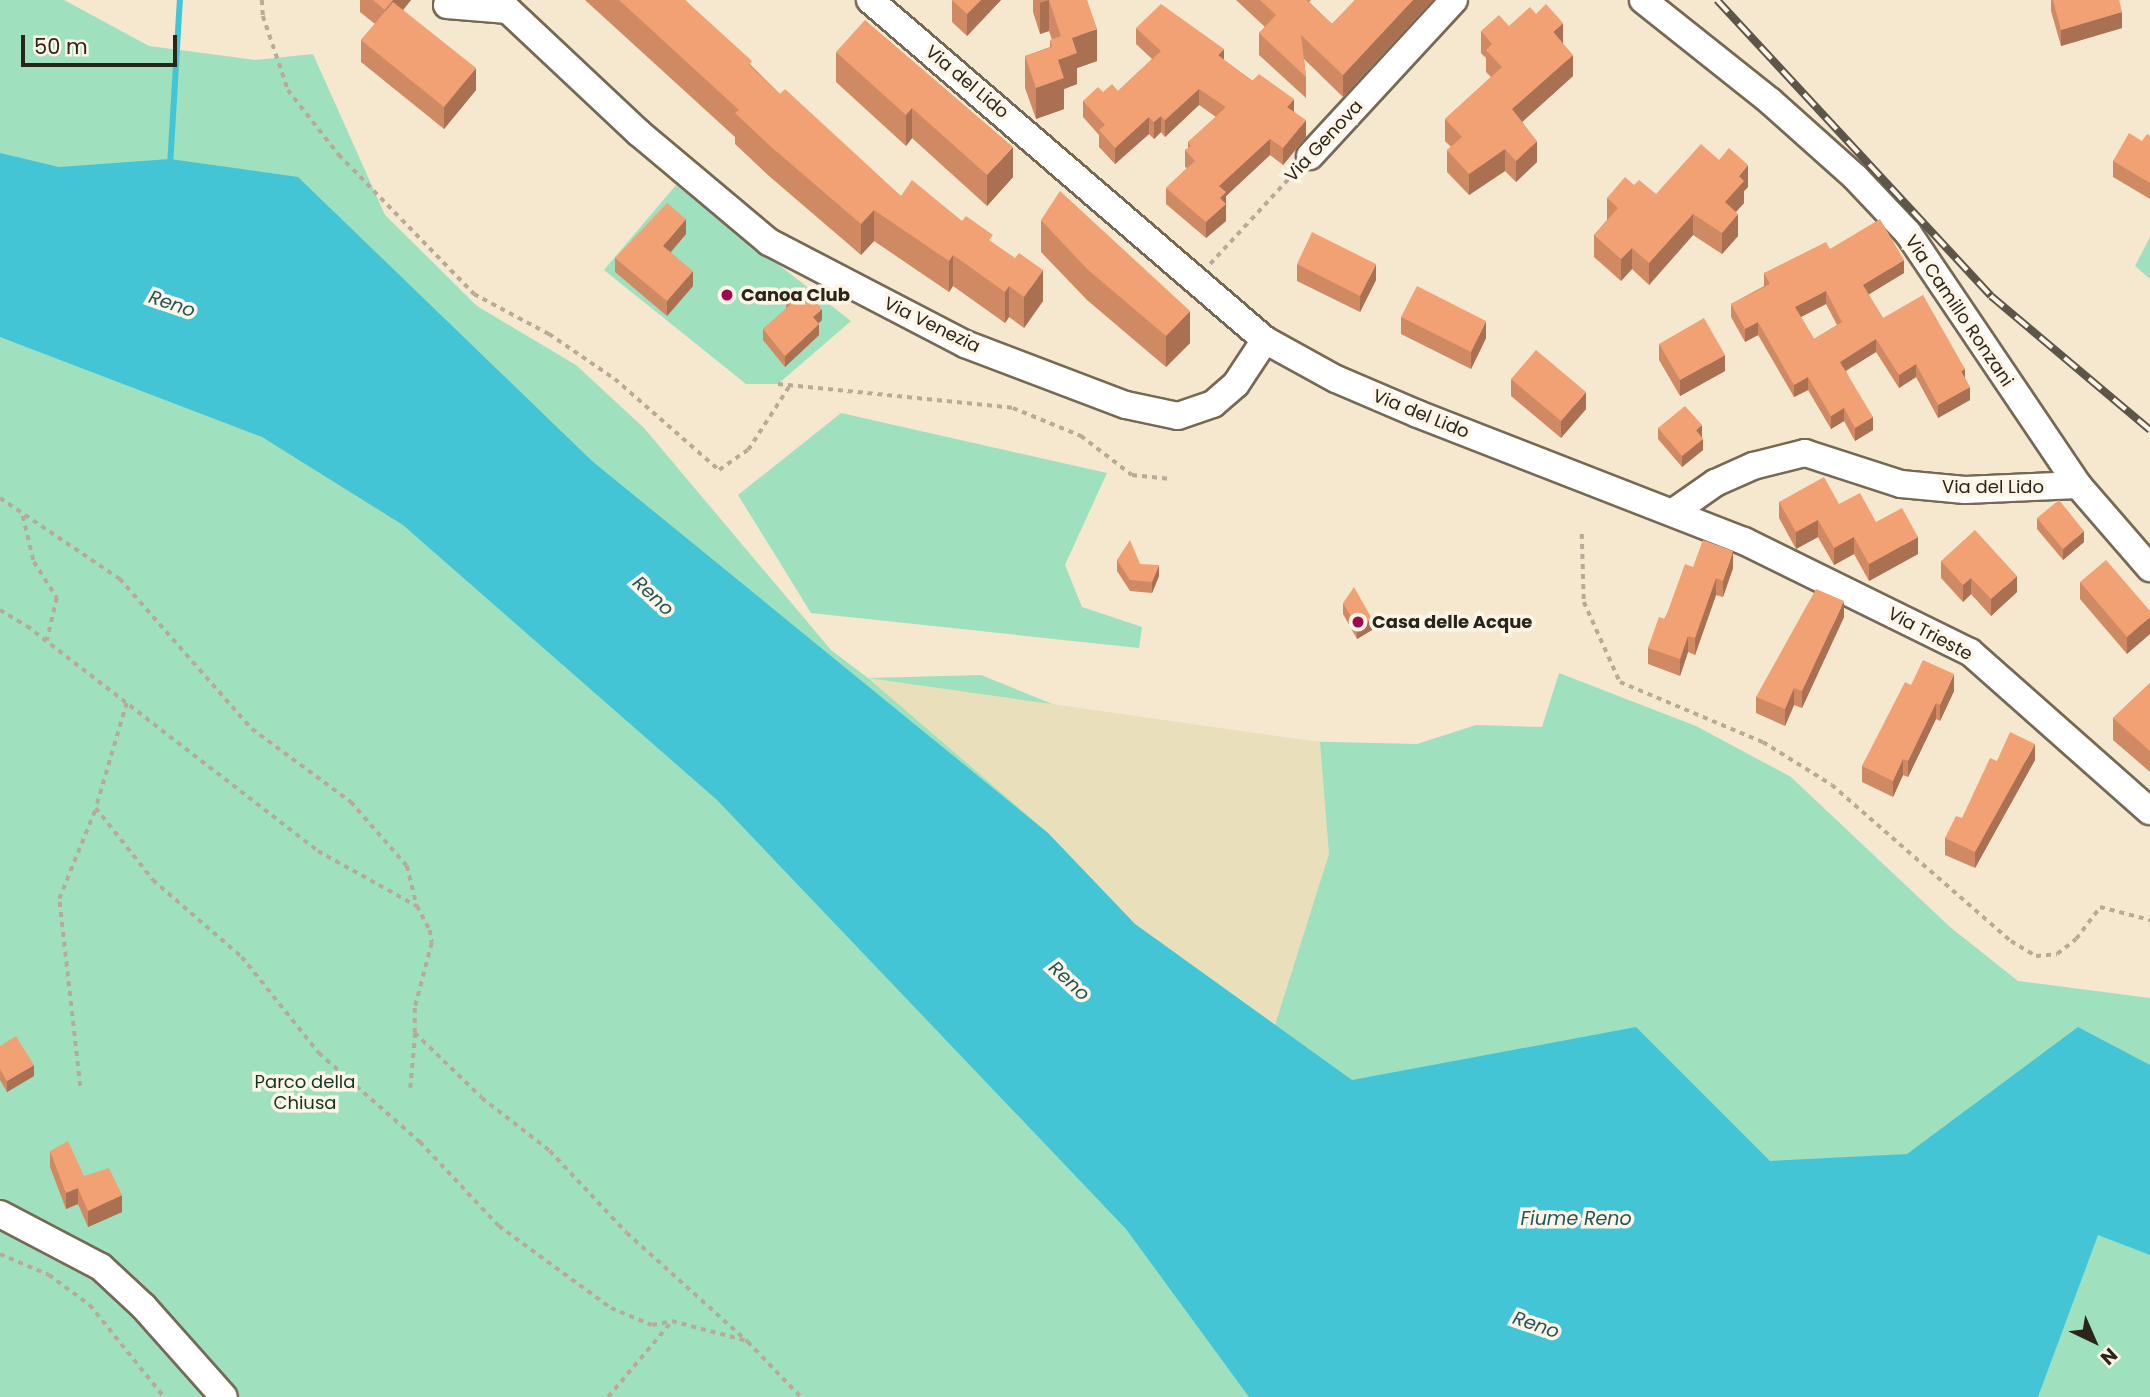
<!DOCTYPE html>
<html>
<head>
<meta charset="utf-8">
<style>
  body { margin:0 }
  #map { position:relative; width:2150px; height:1397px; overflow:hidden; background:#f6e7cf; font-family:Poppins,sans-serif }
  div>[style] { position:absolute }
  .green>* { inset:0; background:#9fe1be }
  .sand>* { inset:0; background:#e9e0bb }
  .water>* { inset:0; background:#44c5d5 }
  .stream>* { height:6px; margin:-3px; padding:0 3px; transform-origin:3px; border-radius:3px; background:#44c5d5 }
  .path>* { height:3.5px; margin-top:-1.75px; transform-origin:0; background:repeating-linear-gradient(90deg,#b7ab98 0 5px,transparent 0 10px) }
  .roads { filter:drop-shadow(2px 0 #766954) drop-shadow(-2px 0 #766954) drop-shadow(0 2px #766954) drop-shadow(0 -2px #766954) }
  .minor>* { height:26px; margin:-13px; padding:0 13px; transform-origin:13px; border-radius:13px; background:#fff }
  .rail>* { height:8px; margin-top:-4px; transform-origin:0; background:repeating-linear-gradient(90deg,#fef5e7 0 16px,#5d5548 0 32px); box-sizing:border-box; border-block:2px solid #5d5548 }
  .wall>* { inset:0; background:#cf8a64 }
  .shaded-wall>* { inset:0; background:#a97151 }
  .building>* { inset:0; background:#f1a174 }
  .dots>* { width:19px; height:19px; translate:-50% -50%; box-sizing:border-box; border:4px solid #fef5e7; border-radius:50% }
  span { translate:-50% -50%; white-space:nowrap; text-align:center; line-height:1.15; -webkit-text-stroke:7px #fef5e7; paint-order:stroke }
  .street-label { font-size:18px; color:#2a241b }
  .poi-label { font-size:18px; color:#2a241b; font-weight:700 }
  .left { translate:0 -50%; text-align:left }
  .park-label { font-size:18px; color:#0c3624 }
  .water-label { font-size:19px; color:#1f555b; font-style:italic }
  .north { position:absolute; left:2059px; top:1306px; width:70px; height:70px; -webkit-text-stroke:5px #fef5e7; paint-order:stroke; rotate:136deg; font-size:19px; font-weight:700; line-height:28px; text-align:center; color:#2a241b }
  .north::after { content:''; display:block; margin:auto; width:24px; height:32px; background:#2a241b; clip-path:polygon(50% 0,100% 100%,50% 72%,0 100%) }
  .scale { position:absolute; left:21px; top:35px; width:156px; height:32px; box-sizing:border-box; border:4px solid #2a241b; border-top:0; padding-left:9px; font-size:21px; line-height:24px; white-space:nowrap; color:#2a241b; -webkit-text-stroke:5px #fef5e7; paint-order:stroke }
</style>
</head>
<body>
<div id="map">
  <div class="green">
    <div style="clip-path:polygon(0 0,64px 0,149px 46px,256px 60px,313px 54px,385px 215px,477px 306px,576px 365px,644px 428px,831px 650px,868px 678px,981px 675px,1133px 737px,1417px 744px,1476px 725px,1542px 727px,1559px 673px,1696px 726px,1791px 777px,1950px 927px,2018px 981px,2150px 998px,2150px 1397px,0 1397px)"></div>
    <div style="clip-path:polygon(676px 185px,851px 321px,778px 384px,746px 384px,604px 270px)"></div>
    <div style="clip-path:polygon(2150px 237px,2150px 279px,2135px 266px)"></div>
    <div style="clip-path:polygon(841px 413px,1107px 473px,1065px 565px,1082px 607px,1142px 627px,1139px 648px,811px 613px,738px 495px)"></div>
  </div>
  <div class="sand">
    <div style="clip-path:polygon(868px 678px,1320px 742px,1329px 854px,1275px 1025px,1135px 924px,1048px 833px)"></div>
  </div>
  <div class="water">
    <div style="clip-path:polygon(0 153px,59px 167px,170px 159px,298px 177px,592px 461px,1048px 833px,1135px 924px,1352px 1080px,1636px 1027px,1770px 1161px,1907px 1154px,2078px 1027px,2150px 1065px,2150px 1255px,2098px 1235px,2038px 1397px,1249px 1397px,1126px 1229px,717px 800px,403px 525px,262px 437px,0 337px)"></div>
  </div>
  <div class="stream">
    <div style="left:170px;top:166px;width:166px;rotate:-86.6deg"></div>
  </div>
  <div class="path">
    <div style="left:262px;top:0;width:16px;rotate:86deg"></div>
    <div style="left:263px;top:16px;width:78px;rotate:71.3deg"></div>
    <div style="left:288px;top:90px;width:83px;rotate:51.9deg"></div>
    <div style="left:339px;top:155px;width:194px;rotate:45.8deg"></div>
    <div style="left:474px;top:294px;width:85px;rotate:28.1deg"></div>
    <div style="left:549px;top:334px;width:80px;rotate:34.3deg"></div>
    <div style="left:615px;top:379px;width:138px;rotate:41.2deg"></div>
    <div style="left:719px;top:470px;width:35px;rotate:-35deg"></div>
    <div style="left:748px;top:450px;width:77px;rotate:-57.1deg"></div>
    <div style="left:1210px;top:264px;width:125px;rotate:-47.3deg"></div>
    <div style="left:778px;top:384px;width:236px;rotate:5.8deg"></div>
    <div style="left:1013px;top:408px;width:74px;rotate:22.4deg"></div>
    <div style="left:1081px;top:436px;width:64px;rotate:37.4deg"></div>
    <div style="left:1132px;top:475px;width:39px;rotate:6deg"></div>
    <div style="left:0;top:498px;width:145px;rotate:34deg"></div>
    <div style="left:120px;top:579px;width:200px;rotate:48.7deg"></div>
    <div style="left:252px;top:729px;width:123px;rotate:36.4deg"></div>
    <div style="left:351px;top:802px;width:85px;rotate:48.8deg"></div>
    <div style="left:407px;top:866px;width:41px;rotate:76deg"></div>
    <div style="left:23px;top:516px;width:47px;rotate:76.6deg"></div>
    <div style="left:34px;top:562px;width:43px;rotate:57.4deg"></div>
    <div style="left:57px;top:598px;width:44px;rotate:103.1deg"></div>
    <div style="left:1582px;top:534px;width:68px;rotate:88.3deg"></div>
    <div style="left:1584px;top:602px;width:88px;rotate:65.8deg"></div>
    <div style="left:1620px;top:682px;width:155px;rotate:22.8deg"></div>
    <div style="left:1763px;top:742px;width:81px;rotate:31.9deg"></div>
    <div style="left:1832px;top:785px;width:237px;rotate:41.1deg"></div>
    <div style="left:2011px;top:941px;width:29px;rotate:31deg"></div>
    <div style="left:2036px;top:956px;width:21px;rotate:-5deg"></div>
    <div style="left:2057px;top:954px;width:24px;rotate:-38deg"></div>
    <div style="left:2076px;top:939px;width:40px;rotate:-53deg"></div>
    <div style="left:2100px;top:907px;width:52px;rotate:14.6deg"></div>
    <div style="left:0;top:610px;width:31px;rotate:31deg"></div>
    <div style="left:27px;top:626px;width:368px;rotate:37.7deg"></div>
    <div style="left:318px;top:851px;width:113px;rotate:29.1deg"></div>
    <div style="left:417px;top:906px;width:27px;rotate:62deg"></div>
    <div style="left:430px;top:930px;width:13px;rotate:81deg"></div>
    <div style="left:432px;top:943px;width:67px;rotate:104.7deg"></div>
    <div style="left:415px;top:1008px;width:25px;rotate:90deg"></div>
    <div style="left:415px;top:1033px;width:93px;rotate:44.1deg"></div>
    <div style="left:482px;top:1098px;width:86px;rotate:37.9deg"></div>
    <div style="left:550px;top:1151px;width:112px;rotate:46.8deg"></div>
    <div style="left:627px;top:1233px;width:163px;rotate:42deg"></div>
    <div style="left:748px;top:1342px;width:76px;rotate:46.1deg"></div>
    <div style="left:127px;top:703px;width:109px;rotate:106.4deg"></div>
    <div style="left:96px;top:808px;width:92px;rotate:51.6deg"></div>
    <div style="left:153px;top:880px;width:118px;rotate:40.9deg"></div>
    <div style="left:242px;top:957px;width:123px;rotate:51.3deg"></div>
    <div style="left:319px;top:1053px;width:135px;rotate:41.4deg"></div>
    <div style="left:420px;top:1142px;width:115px;rotate:46.8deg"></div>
    <div style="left:499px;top:1226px;width:139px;rotate:36.2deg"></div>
    <div style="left:611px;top:1308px;width:44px;rotate:22.5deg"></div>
    <div style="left:652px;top:1325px;width:20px;rotate:-11deg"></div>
    <div style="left:80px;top:1086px;width:188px;rotate:-96.4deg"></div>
    <div style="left:59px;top:899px;width:98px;rotate:-67.9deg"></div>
    <div style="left:410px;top:1088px;width:55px;rotate:-84.8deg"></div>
    <div style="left:0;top:1254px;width:53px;rotate:23.2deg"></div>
    <div style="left:49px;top:1275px;width:51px;rotate:36.2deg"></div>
    <div style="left:90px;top:1305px;width:118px;rotate:51.2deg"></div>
    <div style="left:608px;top:1397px;width:99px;rotate:-49.9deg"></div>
    <div style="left:672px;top:1321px;width:78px;rotate:14.9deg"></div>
  </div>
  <div class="roads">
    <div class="minor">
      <div style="left:870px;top:0;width:521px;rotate:40.72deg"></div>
      <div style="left:1265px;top:340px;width:81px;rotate:28.8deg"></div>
      <div style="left:1336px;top:379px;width:89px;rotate:23.1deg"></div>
      <div style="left:1418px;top:414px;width:350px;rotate:21.3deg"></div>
      <div style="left:1744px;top:541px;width:252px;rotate:26.2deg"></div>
      <div style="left:1970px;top:652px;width:240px;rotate:41.5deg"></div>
      <div style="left:1643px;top:0;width:162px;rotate:38.5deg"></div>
      <div style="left:1770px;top:101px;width:115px;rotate:41.8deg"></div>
      <div style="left:1856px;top:178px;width:76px;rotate:46.6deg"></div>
      <div style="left:1908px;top:233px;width:304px;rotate:56deg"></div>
      <div style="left:2078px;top:485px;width:110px;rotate:49.1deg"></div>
      <div style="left:447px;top:5px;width:61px;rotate:4.7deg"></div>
      <div style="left:508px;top:10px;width:180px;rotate:43.2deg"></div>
      <div style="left:639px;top:133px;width:170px;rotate:40deg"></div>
      <div style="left:769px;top:242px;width:221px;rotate:27.5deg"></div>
      <div style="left:965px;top:344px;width:172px;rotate:20.8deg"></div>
      <div style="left:1126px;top:405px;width:53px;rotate:11.9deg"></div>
      <div style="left:1178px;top:416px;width:37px;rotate:-19deg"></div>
      <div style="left:1213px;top:404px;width:30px;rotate:-41deg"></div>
      <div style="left:1236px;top:384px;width:53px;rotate:-56.6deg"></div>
      <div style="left:1310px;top:156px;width:212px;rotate:-47.3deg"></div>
      <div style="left:1675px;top:511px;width:49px;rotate:-35deg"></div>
      <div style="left:1715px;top:483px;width:42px;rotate:-24.1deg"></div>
      <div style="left:1753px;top:466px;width:54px;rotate:-14deg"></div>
      <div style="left:1805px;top:453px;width:101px;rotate:17.9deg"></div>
      <div style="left:1901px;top:484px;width:64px;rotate:5.4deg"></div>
      <div style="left:1965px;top:490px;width:113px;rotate:-2.5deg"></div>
      <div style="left:0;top:1214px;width:114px;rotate:27.7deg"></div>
      <div style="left:101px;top:1267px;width:59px;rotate:42.9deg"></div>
      <div style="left:144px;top:1307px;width:120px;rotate:48.4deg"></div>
    </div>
  </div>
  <div class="rail">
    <div style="left:1717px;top:0;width:403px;rotate:47.2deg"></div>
    <div style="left:1991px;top:296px;width:208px;rotate:40.1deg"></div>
  </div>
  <div class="wall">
    <div style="clip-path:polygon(360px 0,411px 0,403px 10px,476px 90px,444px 129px,361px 62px,361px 40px,375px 24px,360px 12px)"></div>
    <div style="clip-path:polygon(585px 0,685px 0,780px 94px,901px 196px,962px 221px,993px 243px,1043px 301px,1024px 328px,1009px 317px,1005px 323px,953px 286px,949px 292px,874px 241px,861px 255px,769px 176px,735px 144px,735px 137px)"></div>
    <div style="clip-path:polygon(952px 0,1001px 0,967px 36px,952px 22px)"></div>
    <div style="clip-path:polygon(1033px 0,1087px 0,1097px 61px,1077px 68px,1077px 84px,1064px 89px,1064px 109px,1036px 119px,1025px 88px,1025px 56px,1050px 47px,1050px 40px,1052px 40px,1049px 31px,1040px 34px,1033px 12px)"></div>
    <div style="clip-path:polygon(1236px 0,1311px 0,1309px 2px,1332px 24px,1355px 0,1433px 0,1343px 97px,1304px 59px,1306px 77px,1306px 98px,1259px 55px,1259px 33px,1265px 27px)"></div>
    <div style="clip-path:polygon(2051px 0,2119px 0,2122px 28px,2061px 46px,2051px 11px)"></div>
    <div style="clip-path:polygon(1136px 28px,1224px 60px,1294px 111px,1306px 137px,1283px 165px,1270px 155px,1226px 196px,1226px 221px,1206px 238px,1166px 204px,1166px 188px,1187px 168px,1185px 167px,1185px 150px,1188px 148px,1188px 142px,1216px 117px,1199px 105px,1165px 137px,1161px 132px,1154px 139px,1149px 134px,1115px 164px,1099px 147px,1099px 135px,1083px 117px,1083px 101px,1118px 91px,1152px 59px,1136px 44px)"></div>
    <div style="clip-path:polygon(1481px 31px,1563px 44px,1573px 76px,1522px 122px,1537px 162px,1516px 182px,1505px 171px,1469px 195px,1447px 172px,1447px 150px,1451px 147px,1445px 141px,1445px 119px,1491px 77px,1486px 72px,1486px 58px,1481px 53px)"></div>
    <div style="clip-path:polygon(836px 52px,1013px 177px,987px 206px,912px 138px,906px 146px,836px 82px)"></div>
    <div style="clip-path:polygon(2150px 136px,2150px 199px,2113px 177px,2113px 161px)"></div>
    <div style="clip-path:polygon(1634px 185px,1656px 194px,1748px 187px,1744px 191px,1744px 203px,1736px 212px,1738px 236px,1722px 254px,1693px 235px,1649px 285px,1632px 269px,1621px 281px,1594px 257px,1594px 235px,1607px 220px,1607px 198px)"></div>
    <div style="clip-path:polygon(1041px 220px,1190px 343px,1166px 367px,1087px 300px,1041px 252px)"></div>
    <div style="clip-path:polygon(686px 234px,671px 252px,693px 286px,667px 316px,615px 272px,615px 258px)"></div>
    <div style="clip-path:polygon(evenodd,1830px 249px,1904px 273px,1868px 294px,1883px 318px,1965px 379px,1970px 400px,1938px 418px,1916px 377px,1899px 388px,1876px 352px,1846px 371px,1873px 430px,1855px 441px,1844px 421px,1831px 429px,1808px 390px,1794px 397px,1758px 335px,1745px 342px,1731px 317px,1731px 304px,1764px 286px,1764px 273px,1830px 249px,1826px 304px,1837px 325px,1814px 339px,1801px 317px,1826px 304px)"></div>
    <div style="clip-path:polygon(1297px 264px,1376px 280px,1360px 312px,1297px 281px)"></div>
    <div style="clip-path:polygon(786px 300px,822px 320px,819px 323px,819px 335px,785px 367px,763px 340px,763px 329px,786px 309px)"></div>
    <div style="clip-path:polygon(1401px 317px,1486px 338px,1471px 369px,1401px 334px)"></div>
    <div style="clip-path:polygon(1659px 344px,1725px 371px,1680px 396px,1659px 360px)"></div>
    <div style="clip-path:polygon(1511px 379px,1586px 409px,1561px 438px,1511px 396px)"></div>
    <div style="clip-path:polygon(1658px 428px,1702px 436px,1703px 450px,1682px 467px,1658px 439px)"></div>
    <div style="clip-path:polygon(1779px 502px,1839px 504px,1918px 554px,1869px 581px,1854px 554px,1834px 565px,1818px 537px,1796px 549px,1779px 518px)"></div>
    <div style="clip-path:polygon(2037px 518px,2084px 542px,2063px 560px,2037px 529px)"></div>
    <div style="clip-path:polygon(1117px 560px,1140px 564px,1159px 576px,1152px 593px,1130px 591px,1117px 571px)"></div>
    <div style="clip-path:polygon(1941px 561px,2017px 592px,1991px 616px,1971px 594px,1963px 602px,1941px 578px)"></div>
    <div style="clip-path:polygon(1693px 567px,1733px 568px,1723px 597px,1716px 595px,1695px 655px,1688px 652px,1680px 676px,1648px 664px,1648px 648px)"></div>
    <div style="clip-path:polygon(2080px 582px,2150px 611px,2127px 654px,2080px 599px)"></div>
    <div style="clip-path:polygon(1343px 603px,1372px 630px,1357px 639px,1343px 614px)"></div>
    <div style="clip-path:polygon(1844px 617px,1802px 708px,1794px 705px,1785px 726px,1756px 713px,1756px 697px)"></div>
    <div style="clip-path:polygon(2150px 683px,2150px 772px,2113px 740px,2113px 718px)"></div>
    <div style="clip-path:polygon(1911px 685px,1954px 691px,1940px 721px,1936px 719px,1908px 777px,1903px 775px,1893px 797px,1862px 782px,1862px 766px)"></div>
    <div style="clip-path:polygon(2035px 760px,1975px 868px,1945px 855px,1945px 838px,1962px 818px,1997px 761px)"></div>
    <div style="clip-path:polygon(0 1046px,34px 1076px,7px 1092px,0 1080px)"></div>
    <div style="clip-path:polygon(50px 1151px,84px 1176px,122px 1212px,88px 1227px,78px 1204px,66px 1209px,50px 1167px)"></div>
  </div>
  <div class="shaded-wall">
    <div style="clip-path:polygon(393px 0,411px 0,385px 32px,385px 10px)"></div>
    <div style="clip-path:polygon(981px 0,1001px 0,967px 36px,967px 14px)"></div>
    <div style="clip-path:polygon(1049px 0,1049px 31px,1040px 34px,1040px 3px)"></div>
    <div style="clip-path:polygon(1413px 0,1433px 0,1343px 97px,1343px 75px)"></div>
    <div style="clip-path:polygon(2122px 12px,2122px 28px,2061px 46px,2061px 30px)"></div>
    <div style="clip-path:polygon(1563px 23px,1563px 44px,1553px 32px)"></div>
    <div style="clip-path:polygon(1097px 29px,1097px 61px,1077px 68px,1077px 84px,1064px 89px,1064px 109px,1036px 119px,1036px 88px,1072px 38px)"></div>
    <div style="clip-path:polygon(1224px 49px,1224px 65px,1218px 55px)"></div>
    <div style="clip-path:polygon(1573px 55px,1573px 76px,1512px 131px,1512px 109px)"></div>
    <div style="clip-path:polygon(476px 68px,476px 90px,444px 129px,444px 107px)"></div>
    <div style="clip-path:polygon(1199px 89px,1199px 105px,1165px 137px,1165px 120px)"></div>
    <div style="clip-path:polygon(1294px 99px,1294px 116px,1287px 107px)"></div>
    <div style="clip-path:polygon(912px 108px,912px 138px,906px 146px,906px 115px)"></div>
    <div style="clip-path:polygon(1161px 116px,1161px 132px,1154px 139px,1154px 122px)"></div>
    <div style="clip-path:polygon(1149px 117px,1149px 134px,1115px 164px,1115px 148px)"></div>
    <div style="clip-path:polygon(1306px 120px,1306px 137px,1283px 165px,1283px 148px)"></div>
    <div style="clip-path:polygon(1270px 139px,1270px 155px,1226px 196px,1226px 221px,1206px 238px,1206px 222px,1219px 186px)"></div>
    <div style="clip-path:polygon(1537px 141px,1537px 162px,1516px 182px,1516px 161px)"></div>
    <div style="clip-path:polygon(1013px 147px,1013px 177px,987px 206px,987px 175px)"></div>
    <div style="clip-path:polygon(1505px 149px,1505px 171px,1469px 195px,1469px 174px)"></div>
    <div style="clip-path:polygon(1748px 165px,1748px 187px,1744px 191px,1744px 203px,1725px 224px,1725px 202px,1739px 176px)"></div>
    <div style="clip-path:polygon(874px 210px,874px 241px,861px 255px,861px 224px)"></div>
    <div style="clip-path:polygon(1693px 214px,1693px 235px,1649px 285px,1649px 263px)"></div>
    <div style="clip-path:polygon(1738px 214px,1738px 236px,1722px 254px,1722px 233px)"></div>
    <div style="clip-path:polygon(686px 219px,686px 234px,663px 261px,663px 246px)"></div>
    <div style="clip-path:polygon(1632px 248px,1632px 269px,1621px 281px,1621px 259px)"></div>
    <div style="clip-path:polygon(953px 255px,953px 286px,949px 292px,949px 261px)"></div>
    <div style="clip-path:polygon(1904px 260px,1904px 273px,1863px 298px,1863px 285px)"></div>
    <div style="clip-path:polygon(1376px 264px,1376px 280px,1360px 312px,1360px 296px)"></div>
    <div style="clip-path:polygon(1043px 270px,1043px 301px,1024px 328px,1024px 297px)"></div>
    <div style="clip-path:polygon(693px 271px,693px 286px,667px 316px,667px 301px)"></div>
    <div style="clip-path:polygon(1009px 286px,1009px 317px,1005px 323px,1005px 292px)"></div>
    <div style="clip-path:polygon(1826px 291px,1826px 304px,1795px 320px,1795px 307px)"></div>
    <div style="clip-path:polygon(822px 309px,822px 320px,813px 328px,813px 317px)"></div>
    <div style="clip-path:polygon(1190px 311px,1190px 343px,1166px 367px,1166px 336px)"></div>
    <div style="clip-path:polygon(1486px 321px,1486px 338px,1471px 369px,1471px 352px)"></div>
    <div style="clip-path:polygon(1758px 322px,1758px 335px,1745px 342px,1745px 329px)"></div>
    <div style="clip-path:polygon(819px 324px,819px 335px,785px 367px,785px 356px)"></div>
    <div style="clip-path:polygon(1876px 339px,1876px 352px,1840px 374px,1840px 362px)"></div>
    <div style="clip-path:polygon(1725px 355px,1725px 371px,1680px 396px,1680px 380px)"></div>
    <div style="clip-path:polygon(1916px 364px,1916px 377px,1899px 388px,1899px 375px)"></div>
    <div style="clip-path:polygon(1965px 369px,1965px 382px,1961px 371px)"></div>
    <div style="clip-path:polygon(1808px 377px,1808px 390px,1794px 397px,1794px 385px)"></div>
    <div style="clip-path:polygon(1970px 387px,1970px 400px,1938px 418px,1938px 405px)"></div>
    <div style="clip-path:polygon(1586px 392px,1586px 409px,1561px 438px,1561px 421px)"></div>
    <div style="clip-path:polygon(1844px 408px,1844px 421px,1831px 429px,1831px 416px)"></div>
    <div style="clip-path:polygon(1873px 417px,1873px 430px,1855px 441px,1855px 428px)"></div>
    <div style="clip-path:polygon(1702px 425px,1702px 436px,1696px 441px,1696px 430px)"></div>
    <div style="clip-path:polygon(1703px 439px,1703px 450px,1682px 467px,1682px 456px)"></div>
    <div style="clip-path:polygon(1818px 520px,1818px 537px,1796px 549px,1796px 532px)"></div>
    <div style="clip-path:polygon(2084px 531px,2084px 542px,2063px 560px,2063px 549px)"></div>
    <div style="clip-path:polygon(1854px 537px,1854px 554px,1834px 565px,1834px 548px)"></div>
    <div style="clip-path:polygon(1918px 537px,1918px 554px,1869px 581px,1869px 564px)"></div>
    <div style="clip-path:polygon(1733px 551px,1733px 568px,1723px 597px,1723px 581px)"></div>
    <div style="clip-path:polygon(1159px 565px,1159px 576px,1152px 593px,1152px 582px)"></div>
    <div style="clip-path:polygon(2017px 576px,2017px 592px,1991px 616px,1991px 599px)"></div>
    <div style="clip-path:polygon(1716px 578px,1716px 595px,1695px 655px,1695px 638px)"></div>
    <div style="clip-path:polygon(1971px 578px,1971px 594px,1963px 602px,1963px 585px)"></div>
    <div style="clip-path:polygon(1844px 601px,1844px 617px,1802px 708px,1802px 691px)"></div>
    <div style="clip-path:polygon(2150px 617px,2150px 634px,2127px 654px,2127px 637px)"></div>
    <div style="clip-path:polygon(1372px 619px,1372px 630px,1357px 639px,1357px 627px)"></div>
    <div style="clip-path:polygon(1688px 636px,1688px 652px,1680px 676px,1680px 659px)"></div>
    <div style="clip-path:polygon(1954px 674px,1954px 691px,1940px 721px,1940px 705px)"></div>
    <div style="clip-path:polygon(1794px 688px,1794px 705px,1785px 726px,1785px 709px)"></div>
    <div style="clip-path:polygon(1936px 703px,1936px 719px,1908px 777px,1908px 761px)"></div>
    <div style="clip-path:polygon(2035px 744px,2035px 760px,1975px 868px,1975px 852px)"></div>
    <div style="clip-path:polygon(1903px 759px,1903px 775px,1893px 797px,1893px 781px)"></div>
    <div style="clip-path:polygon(34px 1065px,34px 1076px,7px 1092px,7px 1081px)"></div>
    <div style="clip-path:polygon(78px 1188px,78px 1204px,66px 1209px,66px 1193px)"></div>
    <div style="clip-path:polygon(122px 1195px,122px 1212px,88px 1227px,88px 1211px)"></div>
  </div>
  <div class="building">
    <div style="clip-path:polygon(373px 0,393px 0,385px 10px)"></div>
    <div style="clip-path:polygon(619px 0,685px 0,752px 61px,749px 65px,780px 94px,785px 89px,901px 196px,912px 180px,962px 221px,966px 216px,993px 235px,989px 240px,1015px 258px,1019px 253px,1043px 270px,1024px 297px,1009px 286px,1005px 292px,953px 255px,949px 261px,874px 210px,861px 224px,769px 145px,735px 113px,739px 110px)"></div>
    <div style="clip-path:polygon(952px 0,981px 0,967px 14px)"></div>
    <div style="clip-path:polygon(1049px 0,1087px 0,1097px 29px,1072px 38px,1077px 53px,1058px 60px,1064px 78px,1036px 88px,1025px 56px,1052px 47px,1050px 40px,1061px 36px)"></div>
    <div style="clip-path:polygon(1260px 0,1306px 0,1332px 24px,1355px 0,1413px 0,1343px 75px,1301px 35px,1306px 77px,1259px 33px,1276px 15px)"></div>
    <div style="clip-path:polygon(2053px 0,2119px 0,2122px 12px,2061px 30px)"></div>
    <div style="clip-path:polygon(393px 2px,476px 68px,444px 107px,361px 40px)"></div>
    <div style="clip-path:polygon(1161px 4px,1224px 49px,1218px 55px,1252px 81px,1259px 74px,1294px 99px,1287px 107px,1306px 120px,1283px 148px,1270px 139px,1219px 186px,1226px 192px,1220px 198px,1226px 204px,1206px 222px,1166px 188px,1195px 161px,1185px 150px,1191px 146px,1188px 142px,1226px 107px,1199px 89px,1165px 120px,1161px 116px,1154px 122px,1149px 117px,1115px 148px,1099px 130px,1105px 125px,1083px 101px,1098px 87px,1103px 92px,1112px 84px,1118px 91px,1161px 51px,1136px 28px)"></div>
    <div style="clip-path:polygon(1546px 4px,1563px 23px,1553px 32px,1573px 55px,1512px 109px,1537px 141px,1516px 161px,1505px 149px,1469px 174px,1447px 150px,1462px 137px,1445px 119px,1502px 67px,1486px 50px,1492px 44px,1481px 31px,1499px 15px,1509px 26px,1530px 7px,1536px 14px)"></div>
    <div style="clip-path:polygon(865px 20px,1013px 147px,987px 175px,912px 108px,906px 115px,836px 52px)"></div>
    <div style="clip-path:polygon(2129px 133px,2142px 141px,2147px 134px,2150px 136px,2150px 183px,2113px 161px)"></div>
    <div style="clip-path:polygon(1701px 144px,1719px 160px,1729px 148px,1748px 165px,1739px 176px,1744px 181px,1725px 202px,1738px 214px,1722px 233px,1693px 214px,1649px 263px,1632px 248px,1621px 259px,1594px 235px,1618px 208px,1607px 198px,1625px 177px,1634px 185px,1639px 180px,1656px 194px)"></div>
    <div style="clip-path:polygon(1060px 191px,1190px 311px,1166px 336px,1087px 269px,1041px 220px)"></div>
    <div style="clip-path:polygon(667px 203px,686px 219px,663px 246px,693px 271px,667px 301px,615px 258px)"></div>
    <div style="clip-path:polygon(evenodd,1880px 219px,1904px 260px,1863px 285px,1883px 318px,1923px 295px,1965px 369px,1961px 371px,1970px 387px,1938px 405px,1916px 364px,1899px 375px,1876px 339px,1840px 362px,1873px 417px,1855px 428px,1844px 408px,1831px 416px,1808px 377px,1794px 385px,1758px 322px,1745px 329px,1731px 304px,1770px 284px,1764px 273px,1826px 242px,1830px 249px,1880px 219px,1826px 291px,1842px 322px,1814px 339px,1795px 307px,1826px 291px)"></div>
    <div style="clip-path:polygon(1312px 232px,1376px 264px,1360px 296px,1297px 264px)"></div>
    <div style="clip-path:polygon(802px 286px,822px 309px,813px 317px,819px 324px,785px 356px,763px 329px,790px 305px,786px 300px)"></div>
    <div style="clip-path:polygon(1417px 286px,1486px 321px,1471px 352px,1401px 317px)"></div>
    <div style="clip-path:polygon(1704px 318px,1725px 355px,1680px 380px,1659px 344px)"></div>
    <div style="clip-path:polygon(1536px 350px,1586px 392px,1561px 421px,1511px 379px)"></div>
    <div style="clip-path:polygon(1685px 406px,1702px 425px,1696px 430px,1703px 439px,1682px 456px,1658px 428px)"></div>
    <div style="clip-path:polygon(1824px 477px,1839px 504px,1860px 493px,1876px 522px,1902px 508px,1918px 537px,1869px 564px,1854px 537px,1834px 548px,1818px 520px,1796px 532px,1779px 502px)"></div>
    <div style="clip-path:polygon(2059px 500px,2084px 531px,2063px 549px,2037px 518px)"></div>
    <div style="clip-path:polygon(1975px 530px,2017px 576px,1991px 599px,1971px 578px,1963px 585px,1941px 561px)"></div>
    <div style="clip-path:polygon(1130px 540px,1140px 564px,1159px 565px,1152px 582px,1130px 580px,1117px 560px)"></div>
    <div style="clip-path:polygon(1703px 540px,1733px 551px,1723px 581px,1716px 578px,1695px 638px,1688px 636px,1680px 659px,1648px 648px,1659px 617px,1665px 619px,1685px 564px,1693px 567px)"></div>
    <div style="clip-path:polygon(2106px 560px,2150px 611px,2150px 617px,2127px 637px,2080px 582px)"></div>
    <div style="clip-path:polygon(1354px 587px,1372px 619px,1357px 627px,1343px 603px)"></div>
    <div style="clip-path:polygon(1816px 589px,1844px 601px,1802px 691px,1794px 688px,1785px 709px,1756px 697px)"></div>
    <div style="clip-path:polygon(1923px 660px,1954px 674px,1940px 705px,1936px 703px,1908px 761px,1903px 759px,1893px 781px,1862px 766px,1905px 682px,1911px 685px)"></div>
    <div style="clip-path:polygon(2150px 683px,2150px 751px,2113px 718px)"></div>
    <div style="clip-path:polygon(2010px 732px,2035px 744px,1975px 852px,1945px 838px,1956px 816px,1962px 818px,1990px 758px,1997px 761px)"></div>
    <div style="clip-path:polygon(16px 1036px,34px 1065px,7px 1081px,0 1069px,0 1046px)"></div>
    <div style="clip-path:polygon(68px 1141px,84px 1176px,109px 1168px,122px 1195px,88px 1211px,78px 1188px,66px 1193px,50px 1151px)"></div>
  </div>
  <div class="dots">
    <div style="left:727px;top:295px;background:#9f074e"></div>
    <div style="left:1358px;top:622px;background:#9f074e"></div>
  </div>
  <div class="street-label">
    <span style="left:967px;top:82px;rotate:40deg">Via del Lido</span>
    <span style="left:1324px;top:141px;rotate:-47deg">Via Genova</span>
    <span style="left:1959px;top:311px;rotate:56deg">Via Camillo Ronzani</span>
    <span style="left:932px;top:325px;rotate:26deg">Via Venezia</span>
    <span style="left:1421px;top:414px;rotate:22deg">Via del Lido</span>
    <span style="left:1993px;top:487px">Via del Lido</span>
    <span style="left:1930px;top:634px;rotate:28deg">Via Trieste</span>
  </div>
  <div class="poi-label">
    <span class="left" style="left:741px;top:295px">Canoa Club</span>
    <span class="left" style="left:1372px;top:622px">Casa delle Acque</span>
  </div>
  <div class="park-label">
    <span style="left:305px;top:1093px">Parco della<br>Chiusa</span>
  </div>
  <div class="water-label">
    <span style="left:172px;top:304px;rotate:19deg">Reno</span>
    <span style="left:653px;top:596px;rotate:43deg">Reno</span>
    <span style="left:1069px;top:981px;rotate:43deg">Reno</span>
    <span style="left:1576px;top:1219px">Fiume Reno</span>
    <span style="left:1536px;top:1325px;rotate:19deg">Reno</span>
  </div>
  <div class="north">N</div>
  <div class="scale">50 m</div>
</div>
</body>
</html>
